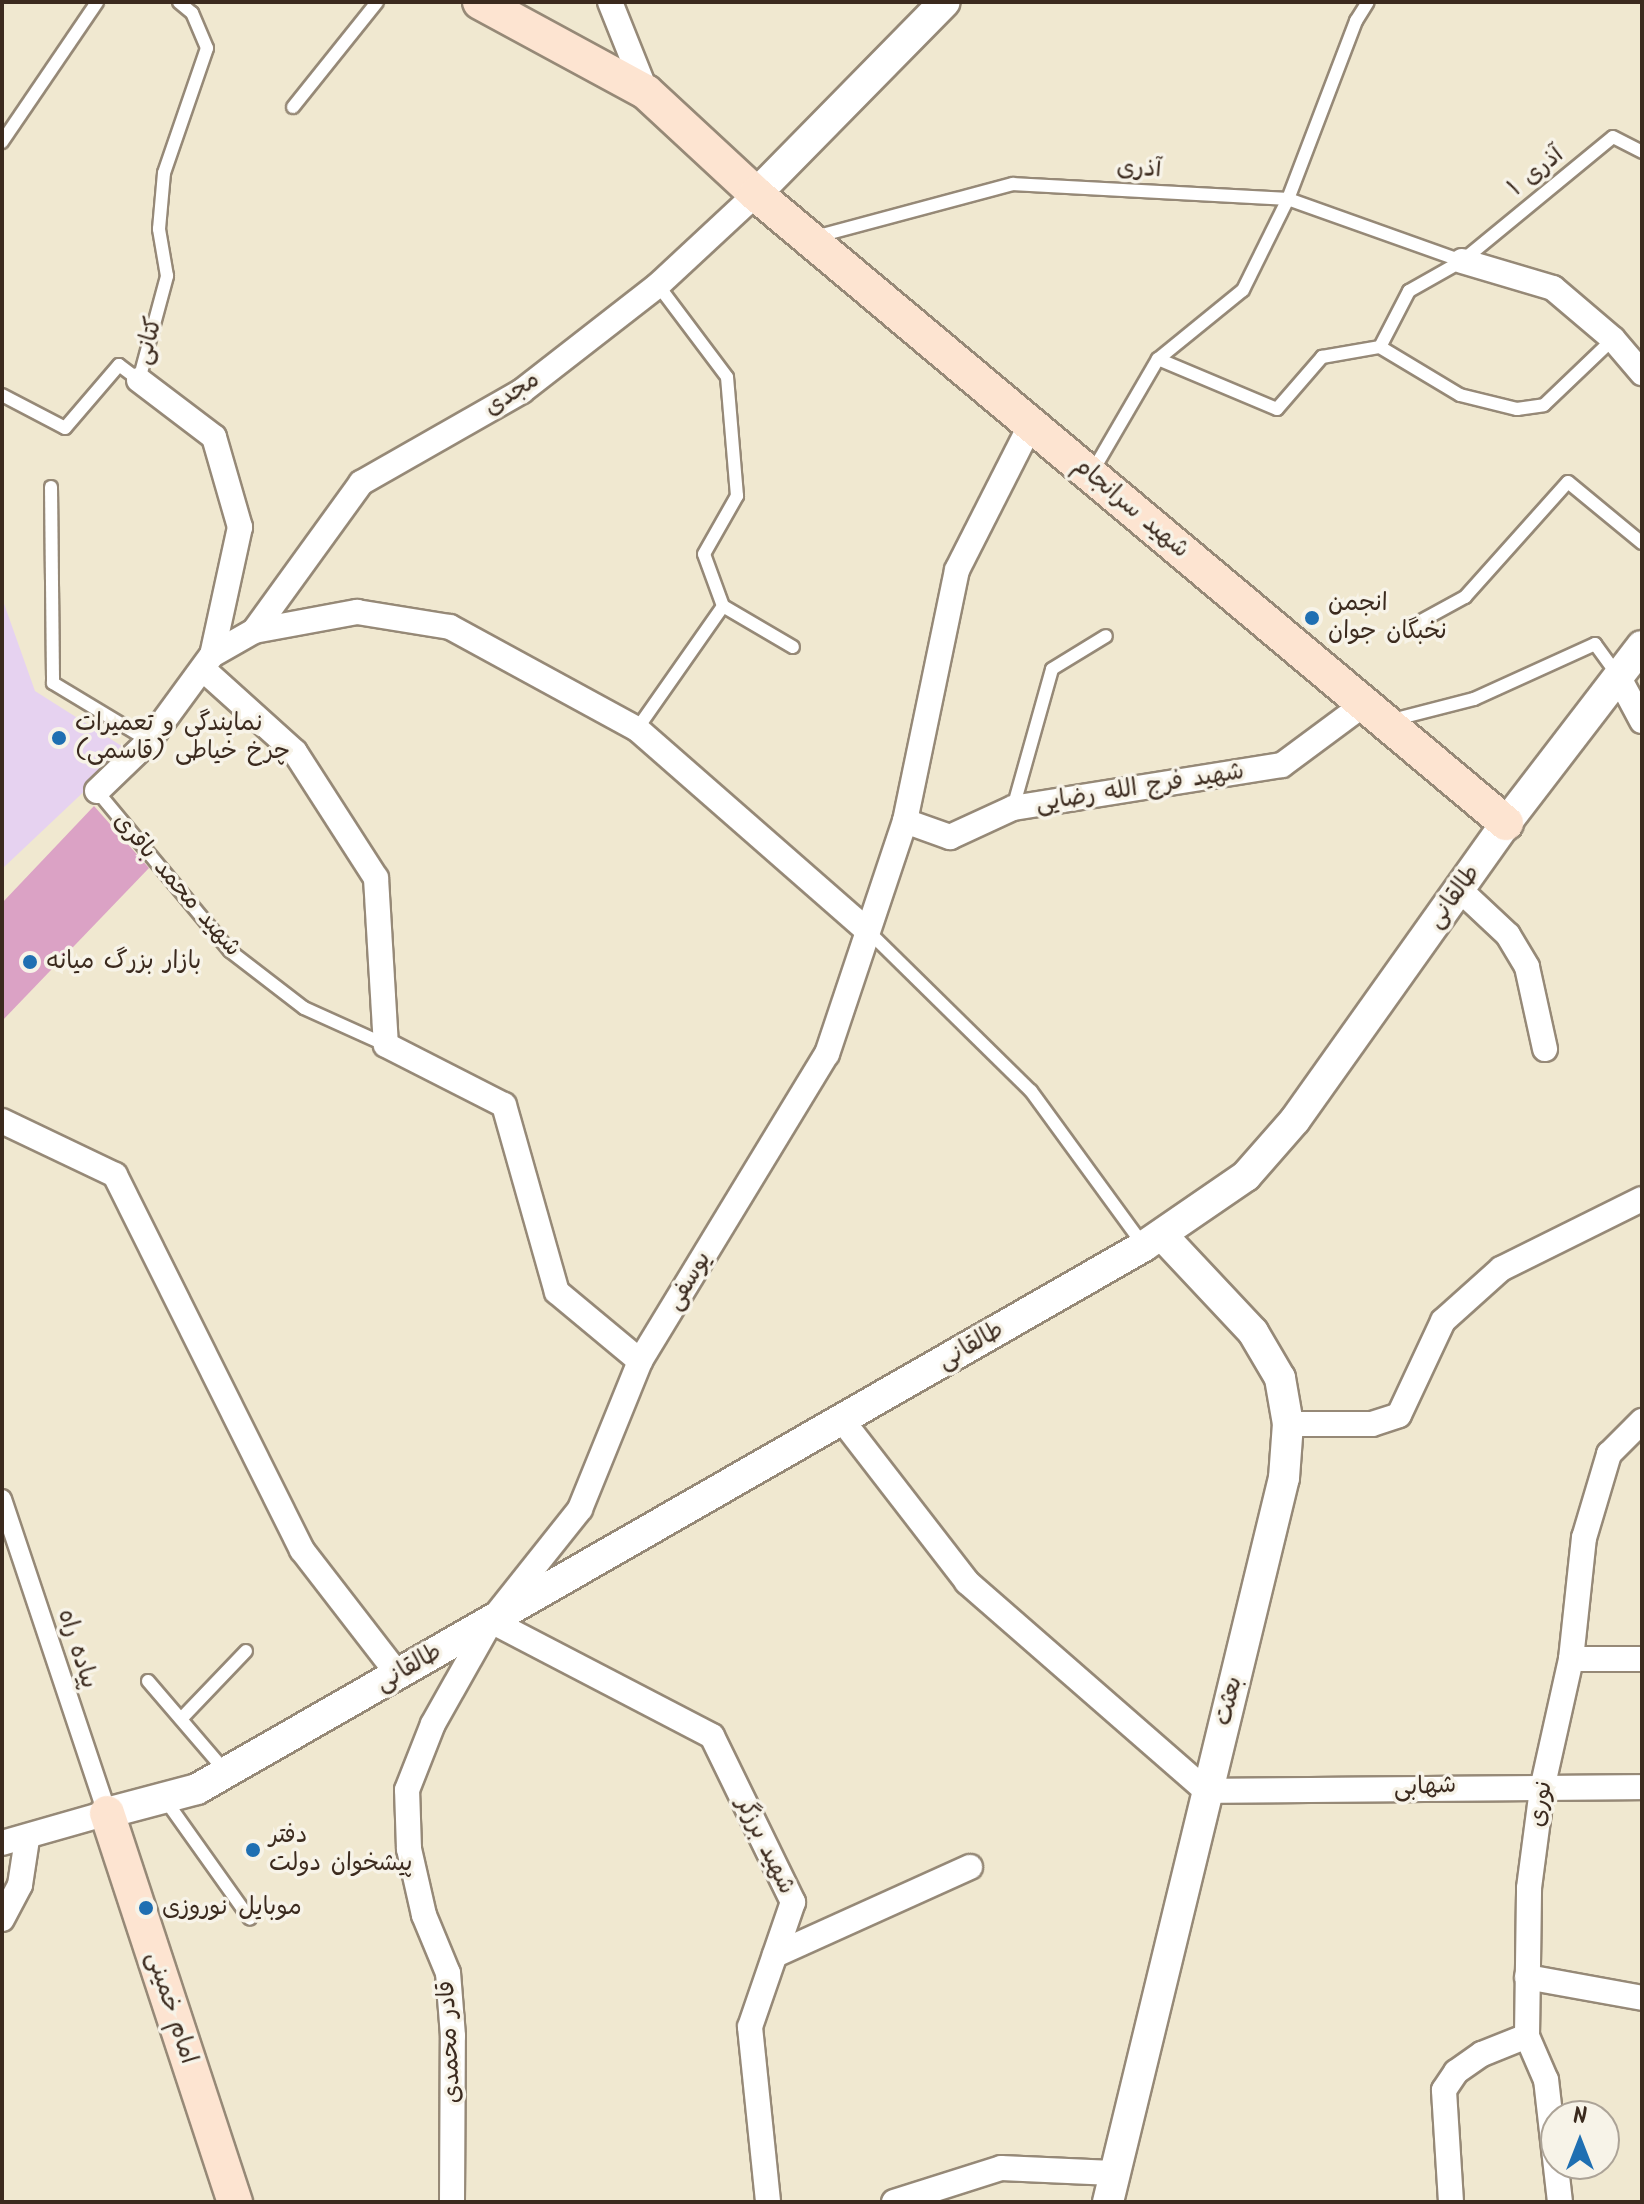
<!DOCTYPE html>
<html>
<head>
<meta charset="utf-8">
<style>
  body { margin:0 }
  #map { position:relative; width:1644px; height:2204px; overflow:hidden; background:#f0e8d0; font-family:Kalam,"Playpen Sans Arabic",sans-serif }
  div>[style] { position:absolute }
  .built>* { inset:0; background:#e6d2f0 }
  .building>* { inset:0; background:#dba2c5 }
  .roads { filter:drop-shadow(2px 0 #968977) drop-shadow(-2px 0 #968977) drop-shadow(0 2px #968977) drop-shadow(0 -2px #968977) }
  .service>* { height:12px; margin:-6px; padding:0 6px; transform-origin:6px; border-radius:6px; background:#fff }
  .pedestrian>* { height:18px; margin:-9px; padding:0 9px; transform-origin:9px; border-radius:9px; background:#fff }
  .minor>* { height:24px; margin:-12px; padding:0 12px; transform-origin:12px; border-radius:12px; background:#fff }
  .tertiary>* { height:30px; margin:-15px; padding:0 15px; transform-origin:15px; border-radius:15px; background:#fff }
  .secondary>* { height:34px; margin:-17px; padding:0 17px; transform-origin:17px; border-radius:17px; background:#fde4d1 }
  .dots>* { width:22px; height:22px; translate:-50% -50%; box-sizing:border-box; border:4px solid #f7f3e8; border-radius:50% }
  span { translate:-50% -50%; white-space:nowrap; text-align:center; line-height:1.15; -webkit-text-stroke:7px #f7f3e8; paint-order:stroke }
  .street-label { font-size:24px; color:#3b2a1e }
  .poi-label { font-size:24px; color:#3b2a1e }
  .left { translate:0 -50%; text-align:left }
  .frame { position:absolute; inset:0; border:4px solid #3b2a1e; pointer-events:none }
  .north { position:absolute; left:1540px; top:2100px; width:80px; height:80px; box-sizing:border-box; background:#f7f3e8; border:2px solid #aca397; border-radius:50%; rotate:0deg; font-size:22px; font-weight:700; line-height:32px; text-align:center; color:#3b2a1e }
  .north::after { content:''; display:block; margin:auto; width:28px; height:36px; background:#1f6fb2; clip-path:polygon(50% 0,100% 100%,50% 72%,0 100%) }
</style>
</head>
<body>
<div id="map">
  <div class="built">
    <div style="clip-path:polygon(2px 598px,35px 691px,128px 750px,2px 869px)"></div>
  </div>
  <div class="building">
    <div style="clip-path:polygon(94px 806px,149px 868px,2px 1021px,2px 903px)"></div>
  </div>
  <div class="roads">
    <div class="service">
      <div style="left:293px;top:107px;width:134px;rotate:-51.3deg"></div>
      <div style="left:2px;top:142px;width:169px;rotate:-55.8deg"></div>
      <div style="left:815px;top:237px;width:205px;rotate:-15deg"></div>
      <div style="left:1013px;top:184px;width:275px;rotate:3.1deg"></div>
      <div style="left:1288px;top:199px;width:185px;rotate:19.6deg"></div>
      <div style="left:1380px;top:347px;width:93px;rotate:31deg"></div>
      <div style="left:1460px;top:395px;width:59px;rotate:13.8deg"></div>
      <div style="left:1517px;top:409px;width:27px;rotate:-8deg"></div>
      <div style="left:1544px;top:405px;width:95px;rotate:-43.7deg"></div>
      <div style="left:1158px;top:359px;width:129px;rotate:22.8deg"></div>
      <div style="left:1277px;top:409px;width:69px;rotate:-49.1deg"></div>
      <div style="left:1322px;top:357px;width:59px;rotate:-9.8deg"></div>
      <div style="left:1380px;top:347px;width:63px;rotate:-62.6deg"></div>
      <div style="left:1409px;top:291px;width:61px;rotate:-29.5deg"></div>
      <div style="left:1462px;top:261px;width:195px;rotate:-39.4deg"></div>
      <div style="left:1613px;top:137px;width:33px;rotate:27deg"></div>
      <div style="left:2px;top:395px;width:71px;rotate:27.6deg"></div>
      <div style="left:65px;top:428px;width:83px;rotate:-49.4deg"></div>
      <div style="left:119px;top:365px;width:25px;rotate:37deg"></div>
      <div style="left:139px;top:380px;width:108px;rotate:-74.9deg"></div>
      <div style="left:167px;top:276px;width:48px;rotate:-99.7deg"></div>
      <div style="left:159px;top:229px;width:56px;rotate:-84.9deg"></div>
      <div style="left:164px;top:173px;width:132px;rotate:-71deg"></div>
      <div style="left:207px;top:48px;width:38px;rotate:-113deg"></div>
      <div style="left:192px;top:13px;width:17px;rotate:-140deg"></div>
      <div style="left:1091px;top:474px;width:133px;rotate:-59.8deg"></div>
      <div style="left:1158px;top:359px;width:109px;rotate:-39.1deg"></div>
      <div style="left:1243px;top:290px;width:102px;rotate:-63.7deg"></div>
      <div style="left:1288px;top:199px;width:191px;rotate:-69.1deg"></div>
      <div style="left:1356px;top:21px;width:22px;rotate:-58deg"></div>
      <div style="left:51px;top:487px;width:196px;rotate:89.4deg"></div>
      <div style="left:53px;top:683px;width:112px;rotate:31.1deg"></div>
      <div style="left:723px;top:606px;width:81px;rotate:30.4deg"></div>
      <div style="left:1410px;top:627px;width:63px;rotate:-28.6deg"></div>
      <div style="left:1465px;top:597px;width:154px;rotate:-48.2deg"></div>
      <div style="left:1568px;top:482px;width:96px;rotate:39.5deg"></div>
      <div style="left:1392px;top:720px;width:85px;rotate:-14.4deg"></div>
      <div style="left:1474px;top:699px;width:133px;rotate:-24.4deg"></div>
      <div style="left:1595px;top:644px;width:39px;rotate:54deg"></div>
      <div style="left:637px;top:729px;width:150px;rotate:-55deg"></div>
      <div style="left:723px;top:606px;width:55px;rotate:-110.1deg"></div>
      <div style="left:704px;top:554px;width:67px;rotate:-60.4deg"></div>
      <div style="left:737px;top:496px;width:119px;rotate:-94.8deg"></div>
      <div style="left:727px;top:377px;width:115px;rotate:-126.9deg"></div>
      <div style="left:97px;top:791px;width:208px;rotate:50.3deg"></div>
      <div style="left:230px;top:951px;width:93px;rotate:37.6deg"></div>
      <div style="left:304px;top:1008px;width:90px;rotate:24.3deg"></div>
      <div style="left:1013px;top:808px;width:144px;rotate:-74.3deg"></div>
      <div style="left:1052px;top:669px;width:63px;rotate:-31.4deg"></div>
      <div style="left:868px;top:931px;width:228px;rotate:44.5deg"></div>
      <div style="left:1031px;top:1091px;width:192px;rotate:53.9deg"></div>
      <div style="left:148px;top:1681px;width:120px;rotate:49.4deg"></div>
      <div style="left:181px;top:1719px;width:94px;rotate:-46.3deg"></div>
      <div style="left:164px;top:1798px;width:148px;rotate:54.6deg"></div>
    </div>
    <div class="pedestrian">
      <div style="left:2px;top:1499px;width:331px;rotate:71.5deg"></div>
    </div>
    <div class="minor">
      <div style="left:610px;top:2px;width:97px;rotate:68.2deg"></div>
      <div style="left:1462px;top:261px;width:95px;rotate:16.5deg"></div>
      <div style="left:1553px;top:288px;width:79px;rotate:40.4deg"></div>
      <div style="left:1613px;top:339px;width:45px;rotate:49.5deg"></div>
      <div style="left:139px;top:380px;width:94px;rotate:37.2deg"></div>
      <div style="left:214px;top:437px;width:94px;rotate:73.9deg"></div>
      <div style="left:240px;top:527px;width:131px;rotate:102.3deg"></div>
      <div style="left:254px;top:631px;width:105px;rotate:-10.5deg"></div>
      <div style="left:357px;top:612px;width:94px;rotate:9.2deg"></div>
      <div style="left:450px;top:627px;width:213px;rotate:28.6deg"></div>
      <div style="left:637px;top:729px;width:305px;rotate:41.2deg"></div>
      <div style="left:204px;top:670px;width:122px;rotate:42deg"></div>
      <div style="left:295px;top:752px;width:150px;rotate:57.3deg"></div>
      <div style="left:376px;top:878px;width:167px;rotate:86.6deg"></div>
      <div style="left:386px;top:1045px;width:132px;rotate:27deg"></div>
      <div style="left:504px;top:1105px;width:194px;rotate:74.2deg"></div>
      <div style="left:557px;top:1292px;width:108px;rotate:39.7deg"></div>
      <div style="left:1618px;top:676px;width:51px;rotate:61.9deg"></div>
      <div style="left:97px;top:791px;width:72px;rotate:-43.9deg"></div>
      <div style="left:149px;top:741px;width:107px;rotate:-53.8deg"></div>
      <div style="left:212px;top:655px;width:48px;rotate:-29.7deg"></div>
      <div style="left:254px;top:631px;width:183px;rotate:-54.1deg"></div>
      <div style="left:361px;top:483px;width:185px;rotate:-29.7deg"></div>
      <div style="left:522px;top:391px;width:172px;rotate:-37.9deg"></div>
      <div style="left:658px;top:285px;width:134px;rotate:-42.9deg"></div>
      <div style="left:905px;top:821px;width:48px;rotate:19.6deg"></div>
      <div style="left:950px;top:837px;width:69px;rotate:-24.7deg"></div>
      <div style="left:1013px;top:808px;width:272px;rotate:-9.1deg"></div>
      <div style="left:1282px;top:765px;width:102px;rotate:-36.6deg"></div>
      <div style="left:1459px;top:889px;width:67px;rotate:43.2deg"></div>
      <div style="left:1508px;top:935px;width:37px;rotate:59deg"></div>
      <div style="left:1527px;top:967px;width:84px;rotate:77.6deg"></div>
      <div style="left:2px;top:1121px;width:125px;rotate:25.5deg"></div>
      <div style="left:115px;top:1175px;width:419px;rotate:63.5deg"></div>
      <div style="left:302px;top:1550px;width:157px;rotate:52.3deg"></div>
      <div style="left:842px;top:1420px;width:205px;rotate:52.3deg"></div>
      <div style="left:967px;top:1582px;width:318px;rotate:41.1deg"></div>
      <div style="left:1207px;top:1791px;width:435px;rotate:-0.5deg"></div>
      <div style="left:1288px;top:1424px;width:84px"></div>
      <div style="left:1372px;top:1424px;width:28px;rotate:-18deg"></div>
      <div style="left:1399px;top:1415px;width:104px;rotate:-64.9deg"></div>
      <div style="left:1443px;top:1321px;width:78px;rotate:-41.9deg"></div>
      <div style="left:1501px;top:1269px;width:157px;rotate:-26.4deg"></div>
      <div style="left:491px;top:1621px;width:249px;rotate:27.5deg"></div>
      <div style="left:712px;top:1736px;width:185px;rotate:64deg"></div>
      <div style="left:793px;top:1902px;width:132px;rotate:109deg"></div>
      <div style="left:750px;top:2027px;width:176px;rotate:84.1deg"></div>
      <div style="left:1571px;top:1659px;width:71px"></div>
      <div style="left:2px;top:1843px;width:109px;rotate:-15.9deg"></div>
      <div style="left:2px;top:1919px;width:38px;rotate:-62deg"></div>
      <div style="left:20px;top:1885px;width:47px;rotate:-81.3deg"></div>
      <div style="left:775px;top:1955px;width:214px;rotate:-24.3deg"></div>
      <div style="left:1527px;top:1977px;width:117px;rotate:10.3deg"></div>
      <div style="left:452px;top:2202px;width:166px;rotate:-89.7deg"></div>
      <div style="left:453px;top:2036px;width:63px;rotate:-94.5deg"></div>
      <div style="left:448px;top:1973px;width:63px;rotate:-112.5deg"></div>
      <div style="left:424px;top:1915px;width:68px;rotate:-102.8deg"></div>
      <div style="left:409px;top:1849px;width:59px;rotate:-91.9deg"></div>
      <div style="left:407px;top:1790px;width:71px;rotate:-68.5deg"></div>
      <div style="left:433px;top:1724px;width:118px;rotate:-60.6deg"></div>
      <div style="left:491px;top:1621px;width:143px;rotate:-51.5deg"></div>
      <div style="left:580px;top:1509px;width:160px;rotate:-67.9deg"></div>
      <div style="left:640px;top:1361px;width:359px;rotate:-58.7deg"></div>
      <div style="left:827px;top:1054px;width:246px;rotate:-71.5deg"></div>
      <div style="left:905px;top:821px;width:256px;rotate:-78.3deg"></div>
      <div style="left:957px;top:570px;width:164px;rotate:-63.1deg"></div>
      <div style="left:894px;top:2202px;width:112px;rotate:-17.6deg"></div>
      <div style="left:1001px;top:2168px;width:112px;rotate:2.6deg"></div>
      <div style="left:1451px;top:2202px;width:112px;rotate:-93.6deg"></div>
      <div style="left:1444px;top:2090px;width:22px;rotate:-56deg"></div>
      <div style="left:1456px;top:2072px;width:32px;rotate:-35deg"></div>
      <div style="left:1482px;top:2054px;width:48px;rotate:-21.8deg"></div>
      <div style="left:1560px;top:2202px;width:123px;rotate:-96.5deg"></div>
      <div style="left:1546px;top:2080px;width:48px;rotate:-113.4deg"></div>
      <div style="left:1527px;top:2036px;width:148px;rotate:-89.2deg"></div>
      <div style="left:1529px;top:1888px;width:100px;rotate:-82.5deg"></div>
      <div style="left:1542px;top:1789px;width:133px;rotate:-77.4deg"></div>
      <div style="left:1571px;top:1659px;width:122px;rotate:-83.9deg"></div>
      <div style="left:1584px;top:1538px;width:88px;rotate:-73.4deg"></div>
      <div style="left:1609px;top:1454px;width:47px;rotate:-45deg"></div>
    </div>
    <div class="tertiary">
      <div style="left:756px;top:194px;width:269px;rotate:-45.5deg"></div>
      <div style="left:107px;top:1813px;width:93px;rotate:-14.9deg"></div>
      <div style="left:197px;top:1789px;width:1092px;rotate:-29.83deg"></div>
      <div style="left:1144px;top:1246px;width:124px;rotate:-34.5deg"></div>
      <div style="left:1246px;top:1176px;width:74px;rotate:-48.8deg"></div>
      <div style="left:1295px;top:1120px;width:364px;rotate:-54.6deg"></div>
      <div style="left:1506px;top:823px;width:223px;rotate:-52.5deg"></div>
      <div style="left:1108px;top:2202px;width:745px;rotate:-76.34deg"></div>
      <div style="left:1284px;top:1478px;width:54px;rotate:-85.8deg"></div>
      <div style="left:1288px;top:1424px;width:47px;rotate:-99.9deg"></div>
      <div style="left:1280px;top:1378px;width:53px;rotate:-120.4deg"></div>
      <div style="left:1253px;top:1332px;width:133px;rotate:-133.2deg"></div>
    </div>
    <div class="secondary">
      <div style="left:480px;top:2px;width:189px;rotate:28.5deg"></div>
      <div style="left:646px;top:92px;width:150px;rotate:42.8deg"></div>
      <div style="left:756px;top:194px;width:979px;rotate:39.99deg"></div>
      <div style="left:107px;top:1813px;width:410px;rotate:71.8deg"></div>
    </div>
  </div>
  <div class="dots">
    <div style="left:1312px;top:618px;background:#1f6fb2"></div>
    <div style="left:59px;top:738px;background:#1f6fb2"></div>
    <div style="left:30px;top:962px;background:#1f6fb2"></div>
    <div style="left:253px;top:1850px;background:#1f6fb2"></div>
    <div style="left:146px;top:1908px;background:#1f6fb2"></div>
  </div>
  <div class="street-label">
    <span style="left:1139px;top:169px;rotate:3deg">آذری</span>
    <span style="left:1536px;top:172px;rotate:-39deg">آذری ۱</span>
    <span style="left:149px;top:341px;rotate:-75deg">کتانی</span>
    <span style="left:512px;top:394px;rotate:-33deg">مجدی</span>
    <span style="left:1131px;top:508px;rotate:40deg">شهید سرانجام</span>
    <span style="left:1140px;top:788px;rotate:-9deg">شهید فرج الله رضایی</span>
    <span style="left:177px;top:885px;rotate:49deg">شهید محمد باقری</span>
    <span style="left:1454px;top:897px;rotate:-54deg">طالقانی</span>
    <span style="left:689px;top:1281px;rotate:-59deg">یوسفی</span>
    <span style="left:971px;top:1346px;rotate:-30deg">طالقانی</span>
    <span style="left:77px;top:1649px;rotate:72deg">پیاده راه</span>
    <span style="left:409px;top:1668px;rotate:-30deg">طالقانی</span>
    <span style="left:1229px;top:1701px;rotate:-76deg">بعثت</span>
    <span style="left:1425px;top:1787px;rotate:-3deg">شهابی</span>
    <span style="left:1541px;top:1804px;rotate:-81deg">نوری</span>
    <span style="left:765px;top:1846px;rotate:64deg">شهید برزگر</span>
    <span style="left:171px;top:2008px;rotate:72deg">امام خمینی</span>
    <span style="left:450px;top:2042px;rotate:-93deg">قادر محمدی</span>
  </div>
  <div class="poi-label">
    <span class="left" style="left:1328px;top:618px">انجمن<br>نخبگان جوان</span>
    <span class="left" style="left:75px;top:738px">نمایندگی و تعمیرات<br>چرخ خیاطی (قاسمی)</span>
    <span class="left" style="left:46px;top:962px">بازار بزرگ میانه</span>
    <span class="left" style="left:269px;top:1850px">دفتر<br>پیشخوان دولت</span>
    <span class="left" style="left:162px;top:1908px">موبایل نوروزی</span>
  </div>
  <div class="frame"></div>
  <div class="north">N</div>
</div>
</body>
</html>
